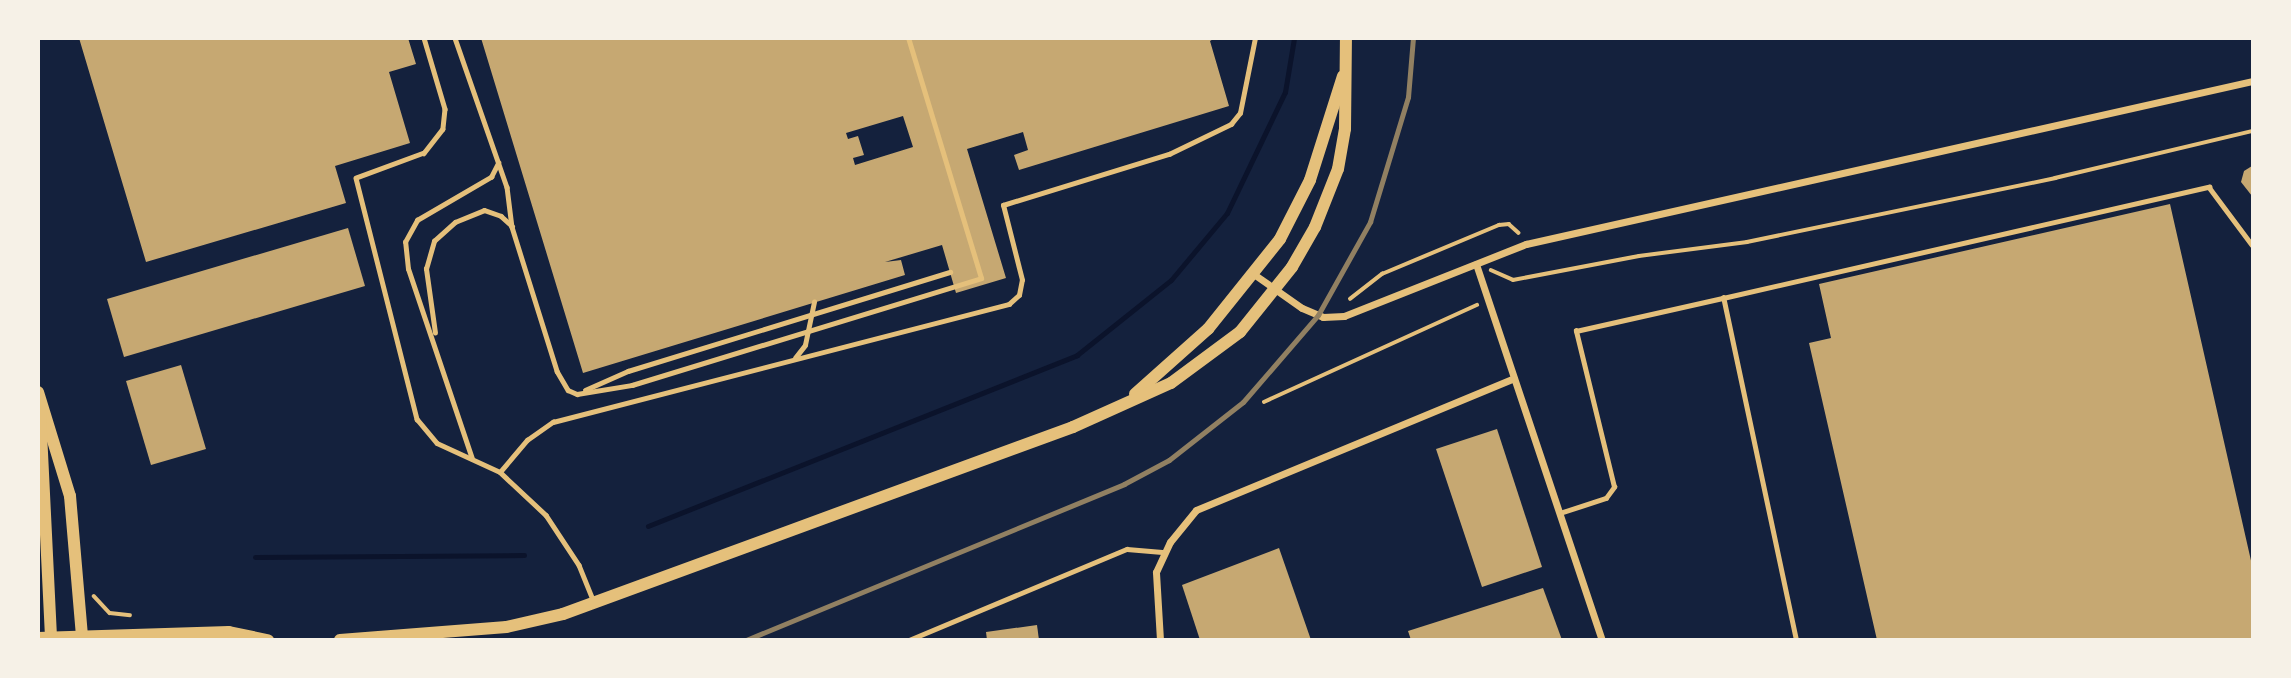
<!DOCTYPE html>
<html>
<head>
<meta charset="utf-8">
<style>
  body { margin:0 }
  #map { position:relative; width:2291px; height:678px; overflow:hidden; background:#14213d; font-family:"Public Sans",sans-serif }
  div>[style] { position:absolute }
  .stream>* { height:5px; margin:-2.5px; padding:0 2.5px; transform-origin:2.5px; border-radius:2.5px; background:#0b132b }
  .building>* { inset:0; background:#c6a872 }
  .path>* { height:3.5px; margin:-1.75px; padding:0 1.75px; transform-origin:1.75px; border-radius:1.75px; background:#e5c07b }
  .service>* { height:4.5px; margin:-2.25px; padding:0 2.25px; transform-origin:2.25px; border-radius:2.25px; background:#e5c07b }
  .minor>* { height:7px; margin:-3.5px; padding:0 3.5px; transform-origin:3.5px; border-radius:3.5px; background:#e5c07b }
  .tertiary>* { height:12px; margin:-6px; padding:0 6px; transform-origin:6px; border-radius:6px; background:#e5c07b }
  .secondary>* { height:12px; margin:-6px; padding:0 6px; transform-origin:6px; border-radius:6px; background:#e5c07b }
  .rail>* { height:5px; margin:-2.5px; padding:0 2.5px; transform-origin:2.5px; border-radius:2.5px; background:#918062 }
  span { translate:-50% -50%; white-space:nowrap; text-align:center; line-height:1.15; -webkit-text-stroke:6px #f6f1e7; paint-order:stroke }
  .frame { position:absolute; inset:0; border:40px solid #f6f1e7; pointer-events:none }
</style>
</head>
<body>
<div id="map">
  <div class="stream">
    <div style="left:648px;top:526px;width:462px;rotate:-21.7deg"></div>
    <div style="left:1077px;top:355px;width:120px;rotate:-38.6deg"></div>
    <div style="left:1171px;top:280px;width:87px;rotate:-50.1deg"></div>
    <div style="left:1227px;top:213px;width:134px;rotate:-64.4deg"></div>
    <div style="left:1285px;top:92px;width:55px;rotate:-80.5deg"></div>
    <div style="left:255px;top:557px;width:269px;rotate:-0.4deg"></div>
  </div>
  <div class="building">
    <div style="clip-path:polygon(79px 38px,408px 38px,416px 64px,389px 72px,410px 143px,335px 166px,346px 203px,146px 262px)"></div>
    <div style="clip-path:polygon(evenodd,481px 38px,1215px 38px,1210px 41px,1229px 106px,1019px 170px,1014px 155px,1028px 150px,1023px 132px,967px 149px,1006px 278px,956px 293px,942px 245px,885px 262px,901px 260px,905px 275px,583px 373px,481px 38px,903px 116px,913px 147px,855px 165px,853px 158px,864px 155px,858px 136px,848px 139px,846px 133px,903px 116px)"></div>
    <div style="clip-path:polygon(2252px 166px,2252px 196px,2241px 182px,2244px 171px)"></div>
    <div style="clip-path:polygon(2170px 204px,2252px 565px,2252px 640px,1877px 640px,1809px 343px,1831px 338px,1819px 284px)"></div>
    <div style="clip-path:polygon(348px 228px,365px 286px,124px 357px,107px 299px)"></div>
    <div style="clip-path:polygon(181px 365px,206px 449px,151px 465px,126px 381px)"></div>
    <div style="clip-path:polygon(1497px 429px,1542px 567px,1482px 587px,1436px 449px)"></div>
    <div style="clip-path:polygon(1279px 548px,1311px 640px,1200px 640px,1182px 585px)"></div>
    <div style="clip-path:polygon(1543px 588px,1562px 640px,1411px 640px,1408px 631px)"></div>
    <div style="clip-path:polygon(1037px 625px,1039px 640px,987px 640px,986px 632px)"></div>
  </div>
  <div class="path">
    <div style="left:1491px;top:270px;width:24px;rotate:24deg"></div>
    <div style="left:1513px;top:280px;width:128px;rotate:-10.8deg"></div>
    <div style="left:1639px;top:256px;width:109px;rotate:-7.4deg"></div>
    <div style="left:1747px;top:242px;width:315px;rotate:-11.7deg"></div>
    <div style="left:2055px;top:178px;width:203px;rotate:-13.4deg"></div>
    <div style="left:1350px;top:299px;width:41px;rotate:-38deg"></div>
    <div style="left:1382px;top:274px;width:127px;rotate:-22.7deg"></div>
    <div style="left:1499px;top:225px;width:10px;rotate:-6deg"></div>
    <div style="left:1509px;top:224px;width:13px;rotate:42deg"></div>
    <div style="left:1264px;top:402px;width:234px;rotate:-24.5deg"></div>
    <div style="left:94px;top:596px;width:23px;rotate:47deg"></div>
    <div style="left:110px;top:613px;width:20px;rotate:6deg"></div>
  </div>
  <div class="service">
    <div style="left:424px;top:38px;width:74px;rotate:73.5deg"></div>
    <div style="left:445px;top:109px;width:20px;rotate:96deg"></div>
    <div style="left:443px;top:129px;width:31px;rotate:128deg"></div>
    <div style="left:424px;top:153px;width:72px;rotate:159.8deg"></div>
    <div style="left:356px;top:178px;width:249px;rotate:75.8deg"></div>
    <div style="left:417px;top:419px;width:31px;rotate:50deg"></div>
    <div style="left:437px;top:443px;width:69px;rotate:24.7deg"></div>
    <div style="left:500px;top:472px;width:63px;rotate:43.1deg"></div>
    <div style="left:546px;top:515px;width:60px;rotate:56.6deg"></div>
    <div style="left:579px;top:565px;width:37px;rotate:68deg"></div>
    <div style="left:455px;top:38px;width:158px;rotate:70.8deg"></div>
    <div style="left:507px;top:187px;width:40px;rotate:82.9deg"></div>
    <div style="left:512px;top:227px;width:151px;rotate:72.6deg"></div>
    <div style="left:557px;top:371px;width:22px;rotate:60deg"></div>
    <div style="left:568px;top:390px;width:10px;rotate:24deg"></div>
    <div style="left:577px;top:394px;width:56px;rotate:-9.3deg"></div>
    <div style="left:632px;top:385px;width:365px;rotate:-17deg"></div>
    <div style="left:981px;top:278px;width:251px;rotate:-106.9deg"></div>
    <div style="left:435px;top:333px;width:65px;rotate:-98deg"></div>
    <div style="left:426px;top:269px;width:29px;rotate:-74deg"></div>
    <div style="left:434px;top:241px;width:28px;rotate:-42deg"></div>
    <div style="left:455px;top:222px;width:31px;rotate:-22deg"></div>
    <div style="left:484px;top:210px;width:18px;rotate:19deg"></div>
    <div style="left:501px;top:216px;width:15px;rotate:42deg"></div>
    <div style="left:795px;top:358px;width:16px;rotate:-52deg"></div>
    <div style="left:805px;top:345px;width:44px;rotate:-78.2deg"></div>
    <div style="left:585px;top:390px;width:47px;rotate:-23.8deg"></div>
    <div style="left:628px;top:371px;width:337px;rotate:-17.1deg"></div>
    <div style="left:472px;top:459px;width:200px;rotate:-108.6deg"></div>
    <div style="left:408px;top:269px;width:27px;rotate:-96deg"></div>
    <div style="left:405px;top:242px;width:25px;rotate:-61deg"></div>
    <div style="left:417px;top:220px;width:86px;rotate:-30.2deg"></div>
    <div style="left:491px;top:177px;width:16px;rotate:-63deg"></div>
    <div style="left:500px;top:472px;width:42px;rotate:-49.8deg"></div>
    <div style="left:527px;top:440px;width:32px;rotate:-35deg"></div>
    <div style="left:553px;top:422px;width:471px;rotate:-14.5deg"></div>
    <div style="left:1009px;top:304px;width:13px;rotate:-42deg"></div>
    <div style="left:1019px;top:295px;width:15px;rotate:-79deg"></div>
    <div style="left:1022px;top:280px;width:77px;rotate:-104.2deg"></div>
    <div style="left:1003px;top:205px;width:174px;rotate:-17.1deg"></div>
    <div style="left:1169px;top:154px;width:69px;rotate:-25.8deg"></div>
    <div style="left:1231px;top:124px;width:14px;rotate:-51deg"></div>
    <div style="left:1240px;top:113px;width:76px;rotate:-78.7deg"></div>
    <div style="left:1560px;top:513px;width:48px;rotate:-18.1deg"></div>
    <div style="left:1606px;top:498px;width:14px;rotate:-54deg"></div>
    <div style="left:1614px;top:487px;width:161px;rotate:-103.7deg"></div>
    <div style="left:1576px;top:331px;width:151px;rotate:-12.7deg"></div>
    <div style="left:909px;top:640px;width:236px;rotate:-22.7deg"></div>
    <div style="left:1127px;top:549px;width:38px;rotate:5deg"></div>
    <div style="left:1796px;top:640px;width:350px;rotate:-102deg"></div>
    <div style="left:1723px;top:298px;width:499px;rotate:-12.9deg"></div>
    <div style="left:2209px;top:187px;width:72px;rotate:53.4deg"></div>
  </div>
  <div class="minor">
    <div style="left:1476px;top:264px;width:397px;rotate:71.5deg"></div>
    <div style="left:1255px;top:275px;width:57px;rotate:35.1deg"></div>
    <div style="left:1302px;top:308px;width:23px;rotate:23deg"></div>
    <div style="left:1323px;top:317px;width:21px;rotate:-3deg"></div>
    <div style="left:1344px;top:316px;width:196px;rotate:-21.6deg"></div>
    <div style="left:1526px;top:244px;width:744px;rotate:-12.65deg"></div>
    <div style="left:1160px;top:640px;width:68px;rotate:-93.4deg"></div>
    <div style="left:1156px;top:572px;width:33px;rotate:-65deg"></div>
    <div style="left:1170px;top:542px;width:41px;rotate:-50.9deg"></div>
    <div style="left:1196px;top:510px;width:344px;rotate:-22.5deg"></div>
  </div>
  <div class="tertiary">
    <div style="left:38px;top:392px;width:109px;rotate:72.9deg"></div>
    <div style="left:70px;top:496px;width:141px;rotate:85.1deg"></div>
    <div style="left:40px;top:412px;width:225px;rotate:87.2deg"></div>
  </div>
  <div class="secondary">
    <div style="left:1135px;top:394px;width:98px;rotate:-41.7deg"></div>
    <div style="left:1208px;top:329px;width:115px;rotate:-51.3deg"></div>
    <div style="left:1280px;top:239px;width:66px;rotate:-63deg"></div>
    <div style="left:1310px;top:180px;width:109px;rotate:-72.4deg"></div>
    <div style="left:38px;top:638px;width:191px;rotate:-1.8deg"></div>
    <div style="left:229px;top:632px;width:40px;rotate:12deg"></div>
    <div style="left:340px;top:640px;width:167px;rotate:-4.5deg"></div>
    <div style="left:506px;top:627px;width:58px;rotate:-12.8deg"></div>
    <div style="left:563px;top:614px;width:543px;rotate:-20.14deg"></div>
    <div style="left:1073px;top:427px;width:107px;rotate:-24.2deg"></div>
    <div style="left:1171px;top:383px;width:86px;rotate:-36.5deg"></div>
    <div style="left:1240px;top:332px;width:83px;rotate:-51.3deg"></div>
    <div style="left:1292px;top:267px;width:46px;rotate:-60.1deg"></div>
    <div style="left:1315px;top:227px;width:62px;rotate:-68.4deg"></div>
    <div style="left:1338px;top:169px;width:41px;rotate:-80.1deg"></div>
    <div style="left:1345px;top:129px;width:91px;rotate:-89.4deg"></div>
  </div>
  <div class="rail">
    <div style="left:746px;top:640px;width:409px;rotate:-22.4deg"></div>
    <div style="left:1124px;top:484px;width:51px;rotate:-28.1deg"></div>
    <div style="left:1169px;top:460px;width:94px;rotate:-38.1deg"></div>
    <div style="left:1243px;top:402px;width:115px;rotate:-49.2deg"></div>
    <div style="left:1318px;top:315px;width:107px;rotate:-60.8deg"></div>
    <div style="left:1370px;top:222px;width:131px;rotate:-73.1deg"></div>
    <div style="left:1408px;top:97px;width:59px;rotate:-85.2deg"></div>
  </div>
  <div class="frame"></div>
</div>
</body>
</html>
